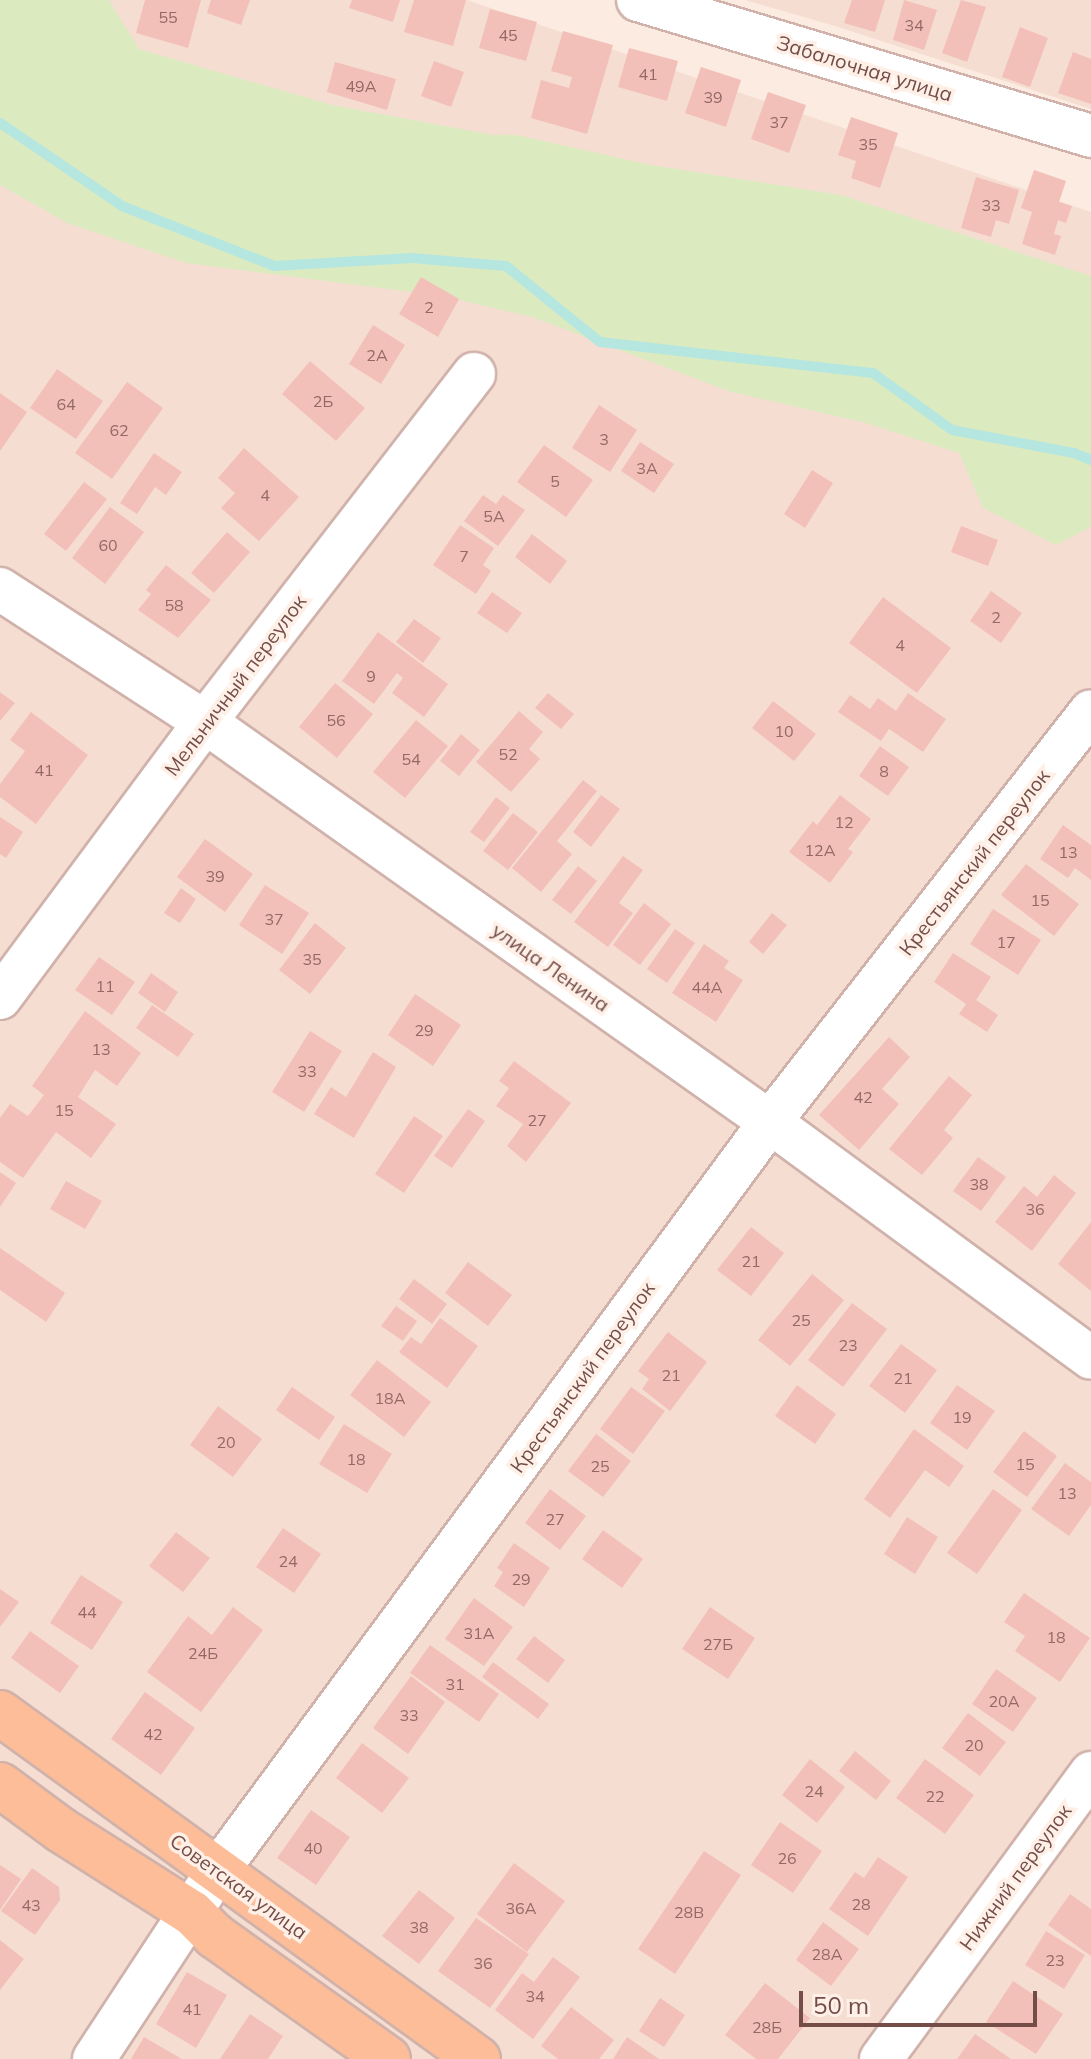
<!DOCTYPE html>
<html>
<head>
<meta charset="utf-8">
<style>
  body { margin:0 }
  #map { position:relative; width:1091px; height:2059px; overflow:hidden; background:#fcebe1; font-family:Mulish,sans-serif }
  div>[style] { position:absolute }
  .residential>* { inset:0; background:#f6ddd2 }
  .green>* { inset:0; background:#dceac0 }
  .stream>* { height:10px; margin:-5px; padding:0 5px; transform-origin:5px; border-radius:5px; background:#b5e6e0 }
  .building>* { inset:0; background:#f2c0b8 }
  .roads { filter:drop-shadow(2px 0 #d0b2ab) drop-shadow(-2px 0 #d0b2ab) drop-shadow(0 2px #d0b2ab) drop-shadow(0 -2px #d0b2ab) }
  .minor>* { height:42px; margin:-21px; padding:0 21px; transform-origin:21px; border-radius:21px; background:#fff }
  .major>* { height:44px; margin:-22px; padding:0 22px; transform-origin:22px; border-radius:22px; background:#fcbd98 }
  span { translate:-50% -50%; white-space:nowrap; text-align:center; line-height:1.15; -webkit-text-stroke:7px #fff0e7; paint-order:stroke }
  .number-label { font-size:16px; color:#946964 }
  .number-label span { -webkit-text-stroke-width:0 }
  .street-label { font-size:20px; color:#744c48 }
  .scale { position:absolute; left:799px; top:1991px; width:238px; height:36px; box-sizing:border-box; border:4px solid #744c48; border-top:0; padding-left:10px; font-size:24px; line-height:28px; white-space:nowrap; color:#744c48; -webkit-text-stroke:6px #fff0e7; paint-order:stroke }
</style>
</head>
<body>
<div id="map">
  <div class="residential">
    <div style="clip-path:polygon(0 0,467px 0,1091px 212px,1091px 2059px,0 2059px)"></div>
    <div style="clip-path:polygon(745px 0,1091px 0,1091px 109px,835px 26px)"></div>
  </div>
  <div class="green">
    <div style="clip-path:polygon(0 0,109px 0,139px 49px,332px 105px,494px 135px,517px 135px,651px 165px,841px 195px,1091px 276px,1091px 527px,1056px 545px,983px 508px,959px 453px,862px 422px,731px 392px,532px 317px,442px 296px,186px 263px,67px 223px,0 185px)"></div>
  </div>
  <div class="stream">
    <div style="left:0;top:123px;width:148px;rotate:34.2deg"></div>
    <div style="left:122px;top:206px;width:163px;rotate:21.5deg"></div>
    <div style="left:274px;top:266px;width:138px;rotate:-3.3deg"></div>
    <div style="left:412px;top:258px;width:94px;rotate:4.9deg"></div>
    <div style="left:506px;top:266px;width:121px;rotate:39deg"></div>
    <div style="left:600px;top:342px;width:275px;rotate:6.5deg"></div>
    <div style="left:873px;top:373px;width:97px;rotate:35.8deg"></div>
    <div style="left:952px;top:430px;width:124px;rotate:10.7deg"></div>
    <div style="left:1074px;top:453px;width:18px;rotate:22deg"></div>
  </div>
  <div class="building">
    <div style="clip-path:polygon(145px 0,201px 0,188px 48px,136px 33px)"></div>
    <div style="clip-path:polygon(211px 0,250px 0,241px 25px,207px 13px)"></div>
    <div style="clip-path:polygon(352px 0,400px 0,393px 22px,349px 8px)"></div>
    <div style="clip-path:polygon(414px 0,466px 0,453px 46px,404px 32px)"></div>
    <div style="clip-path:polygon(852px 0,885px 0,875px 32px,844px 23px)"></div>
    <div style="clip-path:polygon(904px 0,937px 10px,924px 50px,893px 40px)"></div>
    <div style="clip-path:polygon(961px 0,986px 7px,967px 62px,942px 53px)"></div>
    <div style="clip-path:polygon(490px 9px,537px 22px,526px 61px,479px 48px)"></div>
    <div style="clip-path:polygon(1020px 27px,1048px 38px,1030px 87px,1002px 77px)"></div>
    <div style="clip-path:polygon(563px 31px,613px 45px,587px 134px,531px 118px,541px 80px,569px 88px,572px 77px,551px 71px)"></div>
    <div style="clip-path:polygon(629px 48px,678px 61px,667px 101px,618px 87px)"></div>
    <div style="clip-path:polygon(1073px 52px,1091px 59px,1091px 104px,1058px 93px)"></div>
    <div style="clip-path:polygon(434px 61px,464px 72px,451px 107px,421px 96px)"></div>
    <div style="clip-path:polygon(335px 62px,396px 79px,387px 110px,327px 92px)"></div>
    <div style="clip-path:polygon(701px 67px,741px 80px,726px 127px,685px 113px)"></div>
    <div style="clip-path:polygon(768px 92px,806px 105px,789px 153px,751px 139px)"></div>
    <div style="clip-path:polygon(851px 117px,898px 133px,880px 188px,851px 178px,856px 161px,838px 155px)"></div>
    <div style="clip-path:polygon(1034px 170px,1066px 181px,1059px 202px,1072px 206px,1066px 223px,1058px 220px,1054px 234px,1061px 236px,1055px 255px,1022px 244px,1032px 212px,1021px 208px)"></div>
    <div style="clip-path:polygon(976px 177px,1019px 190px,1009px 224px,996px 220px,991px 237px,961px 228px)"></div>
    <div style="clip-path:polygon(421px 277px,459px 299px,438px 337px,399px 314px)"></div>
    <div style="clip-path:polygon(373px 325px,405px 345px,381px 384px,349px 364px)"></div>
    <div style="clip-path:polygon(310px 361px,365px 408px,336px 441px,282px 394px)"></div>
    <div style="clip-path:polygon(57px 369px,103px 401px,76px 439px,30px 408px)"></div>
    <div style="clip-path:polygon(127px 382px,163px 408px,112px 479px,75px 453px)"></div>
    <div style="clip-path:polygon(0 393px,27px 412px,0 451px)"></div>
    <div style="clip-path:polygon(599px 405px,637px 430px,610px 472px,572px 448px)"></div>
    <div style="clip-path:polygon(640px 442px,674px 464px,654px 493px,621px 471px)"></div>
    <div style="clip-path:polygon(544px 445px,593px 480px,566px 517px,517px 482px)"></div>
    <div style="clip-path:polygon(244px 448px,299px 497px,259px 541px,221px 508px,235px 493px,218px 478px)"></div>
    <div style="clip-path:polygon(154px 453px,182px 472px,166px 495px,155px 487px,137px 514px,120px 503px)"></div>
    <div style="clip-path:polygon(812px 470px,833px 483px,805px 528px,784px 514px)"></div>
    <div style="clip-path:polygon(84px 482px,107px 499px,66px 551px,44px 534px)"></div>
    <div style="clip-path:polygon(483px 495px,496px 504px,503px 495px,525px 510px,498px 546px,464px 521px)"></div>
    <div style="clip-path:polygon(110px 507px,144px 532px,105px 584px,72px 558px)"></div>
    <div style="clip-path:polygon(460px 525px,494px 548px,483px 565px,491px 571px,476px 594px,433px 565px)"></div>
    <div style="clip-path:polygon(961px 526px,998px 540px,988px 566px,951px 552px)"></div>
    <div style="clip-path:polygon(227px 532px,250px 552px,214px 593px,191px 573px)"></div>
    <div style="clip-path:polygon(532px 534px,567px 561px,550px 584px,515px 557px)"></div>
    <div style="clip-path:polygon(166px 565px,211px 600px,178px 638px,138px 610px,151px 594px,146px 590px)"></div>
    <div style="clip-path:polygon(991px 591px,1022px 613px,1001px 643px,970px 621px)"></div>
    <div style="clip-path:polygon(492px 592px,522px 613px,507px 633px,477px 613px)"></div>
    <div style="clip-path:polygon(883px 597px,951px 648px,917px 693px,849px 643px)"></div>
    <div style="clip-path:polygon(414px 619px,441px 638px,423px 663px,396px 642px)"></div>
    <div style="clip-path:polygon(378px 632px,448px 684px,424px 717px,392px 693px,403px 678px,397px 673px,374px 704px,342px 681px)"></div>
    <div style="clip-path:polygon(335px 683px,373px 714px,337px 758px,299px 727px)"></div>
    <div style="clip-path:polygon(0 692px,15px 703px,0 721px)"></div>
    <div style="clip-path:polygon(548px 693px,574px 714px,561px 729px,535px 708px)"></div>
    <div style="clip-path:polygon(908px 693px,946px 719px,923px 752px,889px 729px,881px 741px,838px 712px,850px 695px,870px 709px,878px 698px,896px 711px)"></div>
    <div style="clip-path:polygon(773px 701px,816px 734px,794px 761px,752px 728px)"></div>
    <div style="clip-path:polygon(519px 711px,543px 732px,529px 749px,540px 759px,511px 792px,476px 762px)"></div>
    <div style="clip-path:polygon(31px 712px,88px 755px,36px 824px,0 797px,0 784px,25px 751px,10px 740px)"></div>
    <div style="clip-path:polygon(416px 720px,448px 746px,405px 798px,373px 772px)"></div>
    <div style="clip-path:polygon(461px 734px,480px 750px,459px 776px,440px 761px)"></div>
    <div style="clip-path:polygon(880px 746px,909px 767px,888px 796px,859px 776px)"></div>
    <div style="clip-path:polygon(583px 780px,597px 791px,557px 841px,572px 854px,541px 892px,512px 868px)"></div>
    <div style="clip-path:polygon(601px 795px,620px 809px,591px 847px,573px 832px)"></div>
    <div style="clip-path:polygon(840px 795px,871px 819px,848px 849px,853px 852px,830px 883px,789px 852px,813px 821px,817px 825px)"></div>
    <div style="clip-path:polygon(496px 797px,510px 808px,484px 842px,470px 832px)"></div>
    <div style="clip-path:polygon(513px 813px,538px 832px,508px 870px,483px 851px)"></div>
    <div style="clip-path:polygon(0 817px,23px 832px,6px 858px,0 854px)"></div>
    <div style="clip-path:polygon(1063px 825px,1091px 845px,1091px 880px,1075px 868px,1068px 878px,1040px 859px)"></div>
    <div style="clip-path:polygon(205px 839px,253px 874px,225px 912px,177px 877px)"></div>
    <div style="clip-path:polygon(623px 856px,643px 870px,619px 903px,633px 913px,608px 947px,574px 922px)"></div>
    <div style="clip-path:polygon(1026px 864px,1079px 904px,1054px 936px,1001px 895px)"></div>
    <div style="clip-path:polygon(578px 866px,597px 881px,571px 914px,552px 900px)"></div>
    <div style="clip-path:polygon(265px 885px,309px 913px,282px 954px,239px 925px)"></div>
    <div style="clip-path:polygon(181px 888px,196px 899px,180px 923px,164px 913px)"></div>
    <div style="clip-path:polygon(644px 903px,671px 924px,640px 965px,613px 945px)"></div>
    <div style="clip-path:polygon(993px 909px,1041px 940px,1018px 975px,970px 944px)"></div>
    <div style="clip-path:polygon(772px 913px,787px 925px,763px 954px,749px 942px)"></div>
    <div style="clip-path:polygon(315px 923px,346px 948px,310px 994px,279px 970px)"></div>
    <div style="clip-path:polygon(675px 929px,695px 943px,667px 983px,647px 969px)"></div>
    <div style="clip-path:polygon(704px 944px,729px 961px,724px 968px,743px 980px,716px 1022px,672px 993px)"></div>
    <div style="clip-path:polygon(953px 953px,991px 977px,976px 1000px,998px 1015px,987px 1032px,959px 1014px,966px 1004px,934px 982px)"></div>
    <div style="clip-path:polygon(99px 957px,135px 982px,112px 1015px,75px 990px)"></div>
    <div style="clip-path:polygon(151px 973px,178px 992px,165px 1012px,138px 993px)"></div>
    <div style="clip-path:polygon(415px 994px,461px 1025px,433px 1066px,388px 1035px)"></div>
    <div style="clip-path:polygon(152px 1005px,194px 1034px,178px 1057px,136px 1028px)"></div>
    <div style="clip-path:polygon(85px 1011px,141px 1053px,117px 1086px,95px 1070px,78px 1097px,116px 1124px,91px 1158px,56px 1132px,23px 1178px,0 1162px,0 1118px,10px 1104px,28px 1116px,44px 1095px,32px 1086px)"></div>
    <div style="clip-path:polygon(310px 1031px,342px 1051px,304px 1112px,272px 1092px)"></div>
    <div style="clip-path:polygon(889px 1037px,910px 1057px,882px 1089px,899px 1104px,859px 1150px,819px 1115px)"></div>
    <div style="clip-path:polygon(373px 1052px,396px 1067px,354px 1138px,314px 1114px,331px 1087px,346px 1097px)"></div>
    <div style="clip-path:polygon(514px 1061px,571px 1103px,526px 1162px,507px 1146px,523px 1124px,496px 1106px,509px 1088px,499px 1081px)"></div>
    <div style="clip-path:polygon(949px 1076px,972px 1095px,944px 1130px,953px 1138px,922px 1175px,889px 1149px)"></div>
    <div style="clip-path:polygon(468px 1109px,485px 1121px,452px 1168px,434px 1156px)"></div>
    <div style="clip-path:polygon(414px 1116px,443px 1136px,404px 1193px,375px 1174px)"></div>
    <div style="clip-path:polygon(978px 1157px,1006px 1177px,981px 1211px,953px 1191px)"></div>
    <div style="clip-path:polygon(0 1172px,16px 1183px,0 1207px)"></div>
    <div style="clip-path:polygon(1054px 1175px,1076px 1193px,1032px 1251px,995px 1222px,1024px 1186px,1037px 1197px)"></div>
    <div style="clip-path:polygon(66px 1181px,102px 1201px,85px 1229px,50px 1209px)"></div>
    <div style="clip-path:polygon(1091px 1222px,1091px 1291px,1058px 1264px)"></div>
    <div style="clip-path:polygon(751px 1227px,784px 1253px,751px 1296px,717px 1270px)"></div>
    <div style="clip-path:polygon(0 1248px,65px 1293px,46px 1322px,0 1290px)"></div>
    <div style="clip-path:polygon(468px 1262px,512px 1295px,488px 1326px,445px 1293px)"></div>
    <div style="clip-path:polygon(812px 1274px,844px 1300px,790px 1366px,758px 1340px)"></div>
    <div style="clip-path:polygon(414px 1279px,447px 1304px,432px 1324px,399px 1299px)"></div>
    <div style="clip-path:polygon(852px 1303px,887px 1329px,843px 1387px,808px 1360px)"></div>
    <div style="clip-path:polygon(396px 1306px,417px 1321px,403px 1341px,381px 1326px)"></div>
    <div style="clip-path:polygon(440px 1318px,478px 1346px,447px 1388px,399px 1352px,411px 1337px,421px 1344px)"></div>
    <div style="clip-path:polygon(668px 1332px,707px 1362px,670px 1411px,642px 1389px,649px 1379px,638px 1371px)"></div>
    <div style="clip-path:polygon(901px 1344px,937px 1370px,905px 1413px,869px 1386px)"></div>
    <div style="clip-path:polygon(377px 1360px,431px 1402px,404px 1437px,350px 1395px)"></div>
    <div style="clip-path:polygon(797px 1385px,836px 1414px,815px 1444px,775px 1416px)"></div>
    <div style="clip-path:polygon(957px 1385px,995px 1411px,967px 1450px,930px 1423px)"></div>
    <div style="clip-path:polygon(292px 1387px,335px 1417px,319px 1440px,276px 1410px)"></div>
    <div style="clip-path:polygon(631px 1387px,665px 1411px,633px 1454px,600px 1429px)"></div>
    <div style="clip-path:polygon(218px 1406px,262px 1439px,233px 1477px,190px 1445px)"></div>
    <div style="clip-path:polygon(344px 1424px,392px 1454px,367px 1493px,319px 1464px)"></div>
    <div style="clip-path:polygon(914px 1429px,964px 1466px,949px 1487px,925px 1470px,890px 1518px,864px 1499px)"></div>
    <div style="clip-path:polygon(1024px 1431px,1057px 1456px,1027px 1497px,993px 1472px)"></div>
    <div style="clip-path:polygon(596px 1434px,631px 1461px,603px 1497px,568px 1471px)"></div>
    <div style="clip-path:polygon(1065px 1463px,1091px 1482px,1091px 1505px,1069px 1536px,1031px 1509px)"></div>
    <div style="clip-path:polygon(550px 1489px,586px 1516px,560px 1550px,525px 1523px)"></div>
    <div style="clip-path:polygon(993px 1489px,1022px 1510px,977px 1574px,947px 1553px)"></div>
    <div style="clip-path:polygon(907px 1517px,938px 1537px,915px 1574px,884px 1554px)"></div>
    <div style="clip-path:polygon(283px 1528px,321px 1554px,294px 1593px,256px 1567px)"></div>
    <div style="clip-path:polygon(603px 1530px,643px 1559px,622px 1588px,582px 1559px)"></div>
    <div style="clip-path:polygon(176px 1532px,210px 1558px,183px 1592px,149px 1566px)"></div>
    <div style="clip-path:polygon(514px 1543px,550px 1568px,524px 1607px,494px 1586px,503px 1572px,497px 1568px)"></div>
    <div style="clip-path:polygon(81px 1575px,123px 1602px,92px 1650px,50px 1623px)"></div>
    <div style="clip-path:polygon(0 1589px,19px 1602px,0 1627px)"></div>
    <div style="clip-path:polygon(1024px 1593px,1090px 1638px,1060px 1682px,1015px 1651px,1025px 1636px,1004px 1622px)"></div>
    <div style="clip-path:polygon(474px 1598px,513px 1627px,484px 1666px,445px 1639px)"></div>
    <div style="clip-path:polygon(233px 1607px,263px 1630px,201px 1712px,147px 1672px,188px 1616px,212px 1635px)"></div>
    <div style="clip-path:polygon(710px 1607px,755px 1638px,728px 1679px,682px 1649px)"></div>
    <div style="clip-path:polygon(30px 1631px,79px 1666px,60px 1693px,11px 1658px)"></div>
    <div style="clip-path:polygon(534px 1636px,565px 1660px,548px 1683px,516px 1659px)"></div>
    <div style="clip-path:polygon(430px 1645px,499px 1694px,479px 1722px,410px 1673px)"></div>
    <div style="clip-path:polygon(493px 1662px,549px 1704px,538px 1719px,482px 1677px)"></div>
    <div style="clip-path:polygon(996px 1669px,1037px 1698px,1013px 1732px,972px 1704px)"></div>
    <div style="clip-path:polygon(411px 1676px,445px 1702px,408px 1754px,373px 1728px)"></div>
    <div style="clip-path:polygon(145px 1692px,195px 1728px,161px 1775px,111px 1739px)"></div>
    <div style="clip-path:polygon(968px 1713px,1006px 1742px,980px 1776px,942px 1748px)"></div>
    <div style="clip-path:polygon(362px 1743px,409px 1778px,382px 1813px,336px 1778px)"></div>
    <div style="clip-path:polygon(855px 1751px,891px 1781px,876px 1800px,839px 1771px)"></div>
    <div style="clip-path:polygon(810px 1759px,845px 1787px,817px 1823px,782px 1795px)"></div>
    <div style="clip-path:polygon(925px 1759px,974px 1795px,945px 1834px,896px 1798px)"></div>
    <div style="clip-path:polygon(311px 1810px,350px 1837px,316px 1885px,277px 1858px)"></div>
    <div style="clip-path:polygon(780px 1822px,822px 1851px,793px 1893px,751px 1865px)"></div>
    <div style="clip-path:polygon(704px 1851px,741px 1875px,675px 1974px,638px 1949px)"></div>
    <div style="clip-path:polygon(878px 1857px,908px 1877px,868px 1936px,829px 1909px,855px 1872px,864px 1878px)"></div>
    <div style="clip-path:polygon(514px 1863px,565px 1901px,527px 1952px,477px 1914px)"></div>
    <div style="clip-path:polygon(0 1865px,21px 1879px,0 1910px)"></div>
    <div style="clip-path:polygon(32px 1868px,59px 1887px,60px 1900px,35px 1935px,1px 1911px)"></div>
    <div style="clip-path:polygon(419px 1890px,455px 1918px,419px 1964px,382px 1936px)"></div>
    <div style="clip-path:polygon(1070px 1894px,1091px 1909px,1091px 1956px,1048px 1925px)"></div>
    <div style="clip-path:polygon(476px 1918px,529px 1954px,490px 2008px,438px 1971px)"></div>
    <div style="clip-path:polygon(823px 1922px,859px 1949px,831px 1986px,796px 1960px)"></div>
    <div style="clip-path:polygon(1046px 1931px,1085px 1955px,1064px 1989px,1025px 1965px)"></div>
    <div style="clip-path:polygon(0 1940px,24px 1959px,0 1990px)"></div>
    <div style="clip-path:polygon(553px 1957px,580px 1977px,533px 2039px,495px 2010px,522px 1973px,534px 1982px)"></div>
    <div style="clip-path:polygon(187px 1972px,227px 1995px,196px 2048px,156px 2024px)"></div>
    <div style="clip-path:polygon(1013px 1981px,1063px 2014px,1036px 2054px,986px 2022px)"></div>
    <div style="clip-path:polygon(765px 1983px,810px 2018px,778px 2059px,756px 2059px,725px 2035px)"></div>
    <div style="clip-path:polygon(660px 1998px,685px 2015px,664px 2047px,639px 2031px)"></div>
    <div style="clip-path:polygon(571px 2007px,614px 2040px,599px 2059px,558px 2059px,541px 2046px)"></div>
    <div style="clip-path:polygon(250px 2014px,283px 2036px,268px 2059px,220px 2059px)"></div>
    <div style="clip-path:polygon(975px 2034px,1011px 2059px,957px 2059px)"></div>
    <div style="clip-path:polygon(144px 2037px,182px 2059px,131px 2059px)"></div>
    <div style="clip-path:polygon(627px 2037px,659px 2059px,613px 2059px)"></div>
  </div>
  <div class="roads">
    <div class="minor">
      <div style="left:638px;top:0;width:473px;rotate:16.7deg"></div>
      <div style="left:0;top:589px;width:244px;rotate:33deg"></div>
      <div style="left:205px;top:722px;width:692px;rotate:35.3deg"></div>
      <div style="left:770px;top:1122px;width:398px;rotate:36.3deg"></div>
      <div style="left:0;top:998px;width:344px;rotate:-53.4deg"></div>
      <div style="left:205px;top:722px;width:440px;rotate:-52.3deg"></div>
      <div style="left:94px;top:2059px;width:226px;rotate:-56.7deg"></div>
      <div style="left:218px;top:1870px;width:930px;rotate:-53.57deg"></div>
      <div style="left:770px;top:1122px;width:521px;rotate:-52.01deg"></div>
      <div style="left:881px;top:2059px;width:355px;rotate:-53.7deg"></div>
    </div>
    <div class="major">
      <div style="left:0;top:1713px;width:590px;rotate:35.9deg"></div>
      <div style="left:0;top:1785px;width:76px;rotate:36.4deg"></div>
      <div style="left:61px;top:1830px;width:155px;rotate:32.4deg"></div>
      <div style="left:192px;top:1913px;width:33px;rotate:45deg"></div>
      <div style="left:215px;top:1936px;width:212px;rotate:35.4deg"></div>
    </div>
  </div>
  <div class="number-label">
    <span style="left:168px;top:17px">55</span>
    <span style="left:914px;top:25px">34</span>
    <span style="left:508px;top:35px">45</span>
    <span style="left:648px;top:74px">41</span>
    <span style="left:361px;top:86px">49А</span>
    <span style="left:713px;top:97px">39</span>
    <span style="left:779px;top:122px">37</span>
    <span style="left:868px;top:144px">35</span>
    <span style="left:991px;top:205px">33</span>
    <span style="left:429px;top:307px">2</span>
    <span style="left:377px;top:355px">2А</span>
    <span style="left:323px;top:401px">2Б</span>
    <span style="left:66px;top:404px">64</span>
    <span style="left:119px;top:430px">62</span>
    <span style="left:604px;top:439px">3</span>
    <span style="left:647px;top:468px">3А</span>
    <span style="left:555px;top:481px">5</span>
    <span style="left:265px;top:495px">4</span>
    <span style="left:494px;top:516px">5А</span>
    <span style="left:108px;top:545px">60</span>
    <span style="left:464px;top:556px">7</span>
    <span style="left:174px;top:605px">58</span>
    <span style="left:996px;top:617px">2</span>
    <span style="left:900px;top:645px">4</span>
    <span style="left:371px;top:676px">9</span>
    <span style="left:336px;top:720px">56</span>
    <span style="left:784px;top:731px">10</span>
    <span style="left:508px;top:754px">52</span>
    <span style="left:411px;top:759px">54</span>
    <span style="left:44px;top:770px">41</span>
    <span style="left:884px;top:771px">8</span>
    <span style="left:844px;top:822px">12</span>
    <span style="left:820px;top:850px">12А</span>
    <span style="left:1068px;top:852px">13</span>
    <span style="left:215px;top:876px">39</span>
    <span style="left:1040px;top:900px">15</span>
    <span style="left:274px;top:919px">37</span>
    <span style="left:1006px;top:942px">17</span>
    <span style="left:312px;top:959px">35</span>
    <span style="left:105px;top:986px">11</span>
    <span style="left:707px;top:987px">44А</span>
    <span style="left:424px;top:1030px">29</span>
    <span style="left:101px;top:1049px">13</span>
    <span style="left:307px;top:1071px">33</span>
    <span style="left:863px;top:1097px">42</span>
    <span style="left:64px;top:1110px">15</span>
    <span style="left:537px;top:1120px">27</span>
    <span style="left:979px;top:1184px">38</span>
    <span style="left:1035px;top:1209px">36</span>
    <span style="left:751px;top:1261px">21</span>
    <span style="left:801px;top:1320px">25</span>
    <span style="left:848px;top:1345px">23</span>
    <span style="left:671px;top:1375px">21</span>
    <span style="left:903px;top:1378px">21</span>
    <span style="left:390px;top:1398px">18А</span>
    <span style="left:962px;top:1417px">19</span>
    <span style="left:226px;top:1442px">20</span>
    <span style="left:356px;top:1459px">18</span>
    <span style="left:1025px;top:1464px">15</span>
    <span style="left:600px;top:1466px">25</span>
    <span style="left:1067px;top:1493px">13</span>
    <span style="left:555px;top:1519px">27</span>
    <span style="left:288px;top:1561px">24</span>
    <span style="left:521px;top:1579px">29</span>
    <span style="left:87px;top:1612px">44</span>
    <span style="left:479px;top:1633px">31А</span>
    <span style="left:1056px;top:1637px">18</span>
    <span style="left:718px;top:1644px">27Б</span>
    <span style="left:203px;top:1653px">24Б</span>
    <span style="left:455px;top:1684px">31</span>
    <span style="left:1004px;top:1701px">20А</span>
    <span style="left:409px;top:1715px">33</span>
    <span style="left:153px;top:1734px">42</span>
    <span style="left:974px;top:1745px">20</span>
    <span style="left:814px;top:1791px">24</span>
    <span style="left:935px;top:1796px">22</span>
    <span style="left:313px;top:1848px">40</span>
    <span style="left:787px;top:1858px">26</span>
    <span style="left:861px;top:1904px">28</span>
    <span style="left:31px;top:1905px">43</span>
    <span style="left:521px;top:1908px">36А</span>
    <span style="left:689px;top:1912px">28В</span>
    <span style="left:419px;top:1927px">38</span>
    <span style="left:827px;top:1954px">28А</span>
    <span style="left:1055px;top:1960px">23</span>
    <span style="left:483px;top:1963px">36</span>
    <span style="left:535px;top:1996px">34</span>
    <span style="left:192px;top:2009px">41</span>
    <span style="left:767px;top:2027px">28Б</span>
  </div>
  <div class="street-label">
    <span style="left:865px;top:68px;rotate:17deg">Забалочная улица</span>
    <span style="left:235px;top:685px;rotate:-53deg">Мельничный переулок</span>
    <span style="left:974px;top:862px;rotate:-52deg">Крестьянский переулок</span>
    <span style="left:551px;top:967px;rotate:35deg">улица Ленина</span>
    <span style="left:582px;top:1377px;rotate:-54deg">Крестьянский переулок</span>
    <span style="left:1015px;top:1877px;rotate:-54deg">Нижний переулок</span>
    <span style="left:239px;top:1886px;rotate:36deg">Советская улица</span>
  </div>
  <div class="scale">50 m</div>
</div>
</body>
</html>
